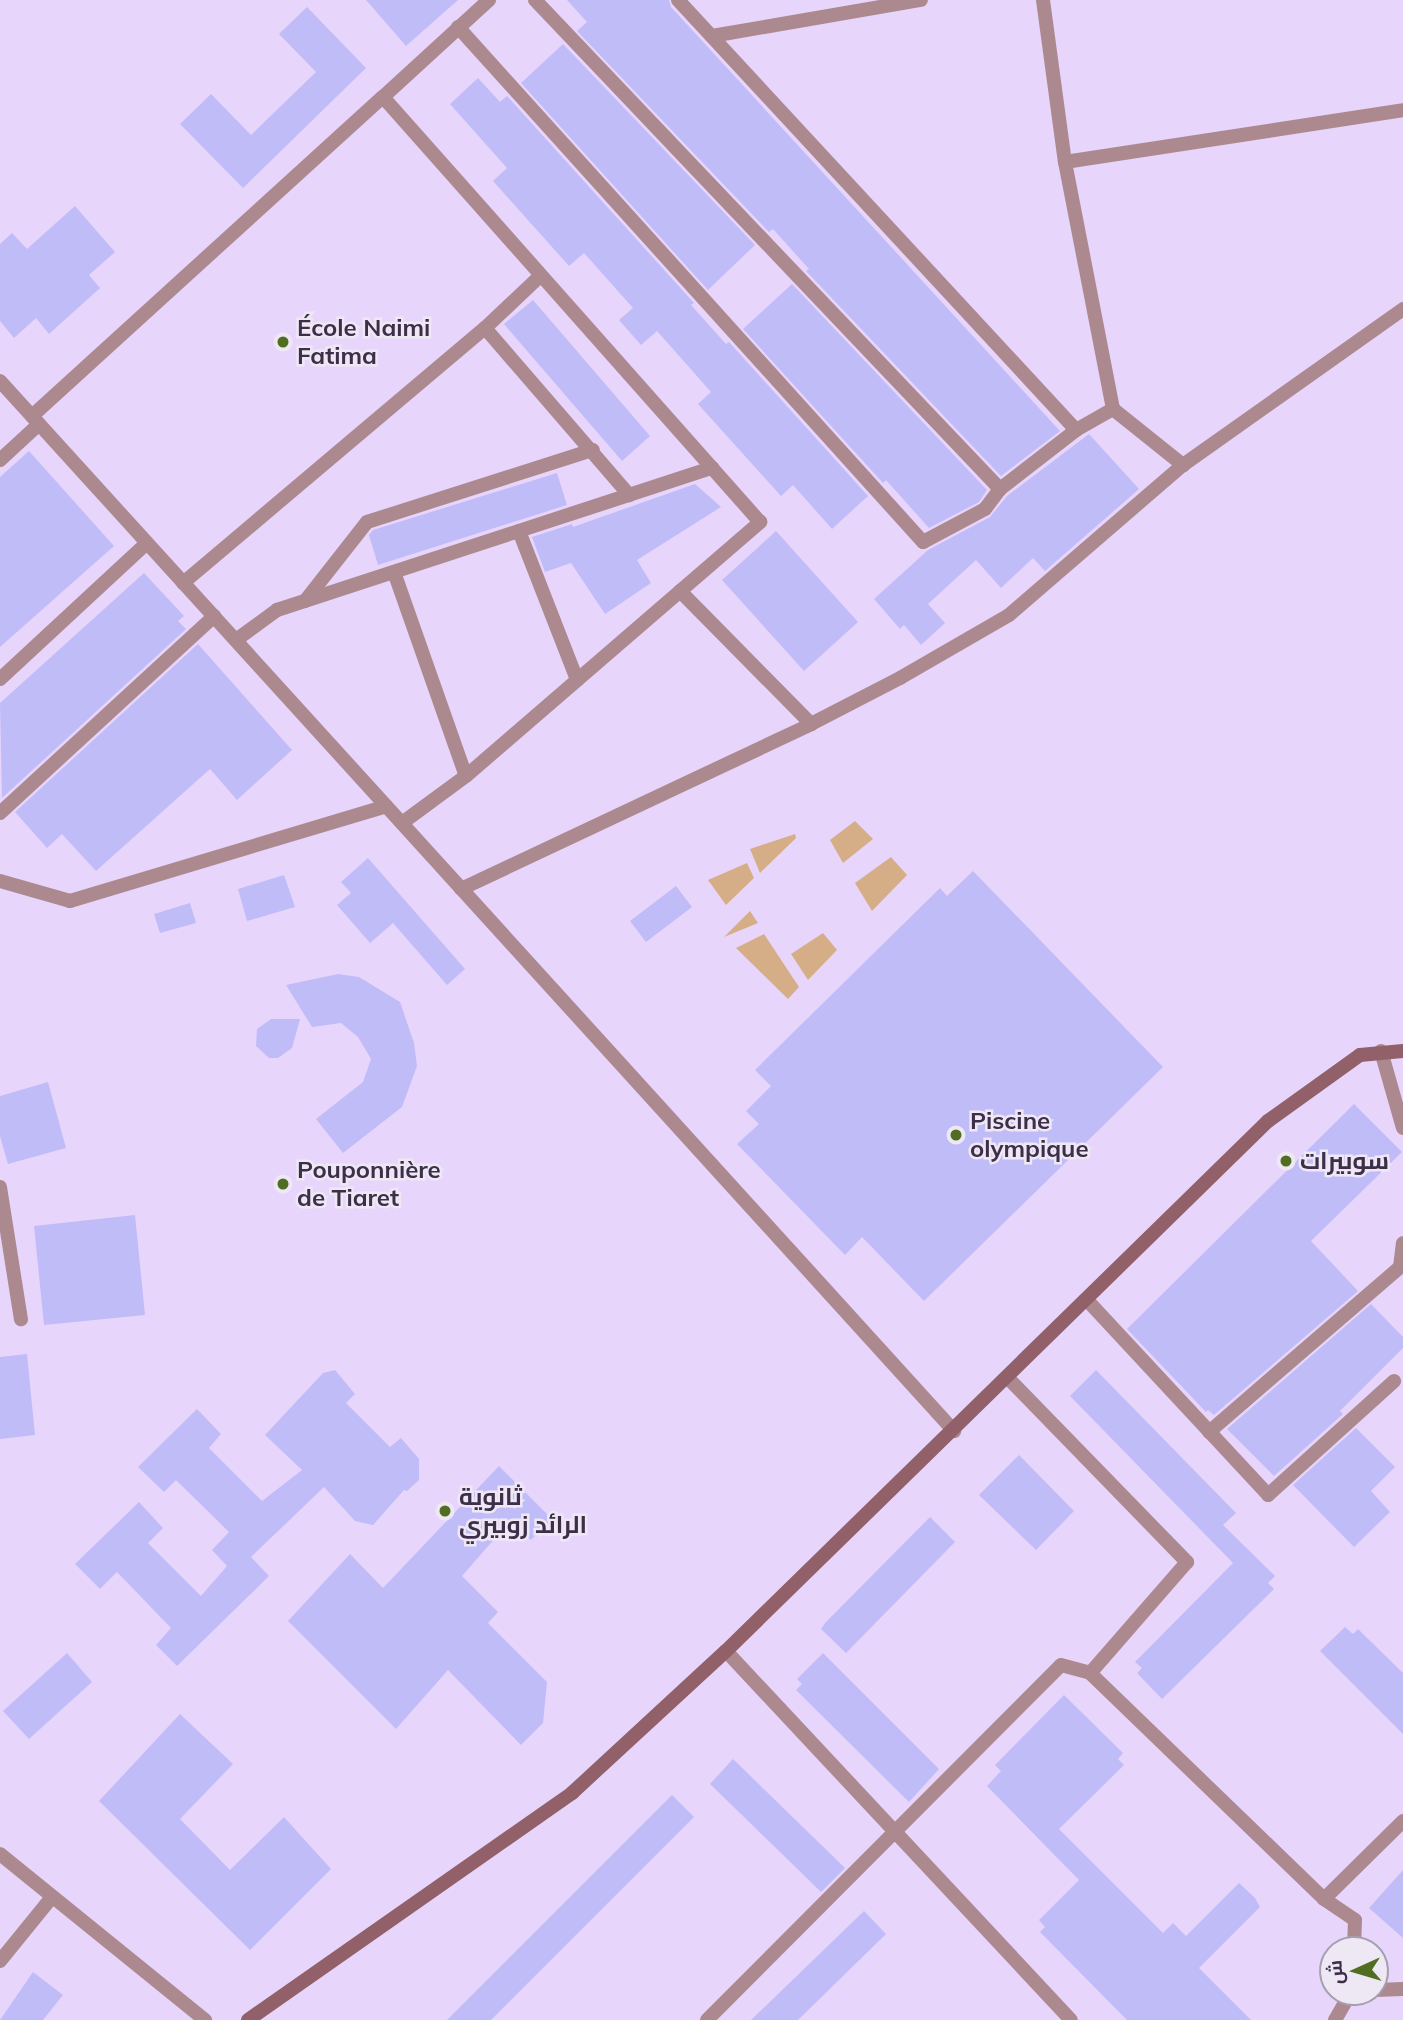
<!DOCTYPE html>
<html>
<head>
<meta charset="utf-8">
<style>
  body { margin:0 }
  #map { position:relative; width:1403px; height:2020px; overflow:hidden; background:#e8d5fc; font-family:Mulish,Cairo,sans-serif }
  div>[style] { position:absolute }
  .green>* { inset:0; background:#d5ae87 }
  .building>* { inset:0; background:#c0bcf8 }
  .minor>* { height:14px; margin:-7px; padding:0 7px; transform-origin:7px; border-radius:7px; background:#ac898f }
  .tertiary>* { height:14px; margin:-7px; padding:0 7px; transform-origin:7px; border-radius:7px; background:#ac898f }
  .secondary>* { height:14px; margin:-7px; padding:0 7px; transform-origin:7px; border-radius:7px; background:#916069 }
  .dots>* { width:19px; height:19px; translate:-50% -50%; box-sizing:border-box; border:4px solid #eee8f5; border-radius:50% }
  span { translate:-50% -50%; white-space:nowrap; text-align:center; line-height:1.15; -webkit-text-stroke:5px #eee8f5; paint-order:stroke }
  .poi-label { font-size:24px; color:#3d2f49; font-weight:700 }
  .left { translate:0 -50%; text-align:left }
  .north { position:absolute; left:1319px; top:1936px; width:70px; height:70px; box-sizing:border-box; background:#eee8f5; border:2px solid #a79eb0; border-radius:50%; rotate:266deg; font-size:19px; font-weight:700; line-height:28px; text-align:center; color:#3d2f49 }
  .north::after { content:''; display:block; margin:auto; width:24px; height:32px; background:#516d21; clip-path:polygon(50% 0,100% 100%,50% 72%,0 100%) }
</style>
</head>
<body>
<div id="map">
  <div class="green">
    <div style="clip-path:polygon(855px 821px,873px 839px,843px 863px,830px 840px)"></div>
    <div style="clip-path:polygon(795px 834px,796px 838px,760px 873px,750px 849px)"></div>
    <div style="clip-path:polygon(891px 857px,907px 875px,872px 911px,855px 883px)"></div>
    <div style="clip-path:polygon(747px 863px,754px 878px,726px 905px,708px 880px)"></div>
    <div style="clip-path:polygon(750px 911px,758px 923px,724px 937px)"></div>
    <div style="clip-path:polygon(823px 933px,837px 950px,808px 980px,791px 954px)"></div>
    <div style="clip-path:polygon(764px 934px,799px 987px,788px 999px,736px 948px)"></div>
  </div>
  <div class="building">
    <div style="clip-path:polygon(366px 0,458px 0,406px 46px)"></div>
    <div style="clip-path:polygon(567px 0,669px 0,671px 7px,1060px 431px,1001px 476px,806px 271px,809px 269px,773px 229px,769px 232px,577px 31px,587px 22px)"></div>
    <div style="clip-path:polygon(307px 7px,366px 68px,243px 188px,180px 124px,211px 94px,251px 135px,316px 72px,279px 34px)"></div>
    <div style="clip-path:polygon(563px 44px,755px 245px,708px 290px,521px 83px)"></div>
    <div style="clip-path:polygon(478px 78px,500px 102px,507px 96px,694px 303px,691px 305px,726px 344px,729px 342px,868px 496px,832px 529px,793px 485px,781px 496px,698px 404px,711px 392px,657px 331px,641px 345px,619px 320px,633px 308px,584px 253px,569px 266px,493px 181px,507px 168px,450px 104px)"></div>
    <div style="clip-path:polygon(75px 206px,115px 252px,89px 275px,100px 288px,49px 334px,36px 318px,14px 338px,0 321px,0 244px,12px 233px,27px 249px)"></div>
    <div style="clip-path:polygon(792px 284px,987px 490px,979px 502px,929px 528px,886px 480px,883px 483px,743px 329px)"></div>
    <div style="clip-path:polygon(533px 300px,650px 436px,622px 461px,504px 324px)"></div>
    <div style="clip-path:polygon(1089px 434px,1139px 489px,1045px 571px,1033px 558px,1001px 588px,976px 560px,928px 604px,945px 623px,921px 645px,904px 625px,900px 629px,874px 599px,928px 550px,990px 517px,1007px 496px)"></div>
    <div style="clip-path:polygon(29px 451px,114px 546px,0 647px,0 477px)"></div>
    <div style="clip-path:polygon(557px 473px,567px 505px,378px 565px,369px 535px,373px 530px)"></div>
    <div style="clip-path:polygon(695px 484px,721px 507px,637px 560px,651px 583px,605px 614px,571px 563px,545px 572px,532px 537px,572px 524px,573px 527px)"></div>
    <div style="clip-path:polygon(776px 531px,858px 622px,804px 671px,722px 580px)"></div>
    <div style="clip-path:polygon(144px 573px,184px 616px,178px 621px,186px 629px,2px 798px,0 703px)"></div>
    <div style="clip-path:polygon(198px 644px,292px 750px,237px 800px,210px 769px,96px 871px,62px 834px,47px 848px,15px 812px)"></div>
    <div style="clip-path:polygon(368px 858px,465px 969px,447px 985px,393px 923px,370px 943px,337px 905px,351px 893px,341px 882px)"></div>
    <div style="clip-path:polygon(973px 871px,1163px 1067px,924px 1301px,862px 1237px,845px 1255px,737px 1144px,759px 1124px,746px 1111px,771px 1086px,755px 1070px,940px 888px,947px 896px)"></div>
    <div style="clip-path:polygon(284px 875px,295px 907px,247px 921px,238px 889px)"></div>
    <div style="clip-path:polygon(676px 886px,692px 907px,646px 942px,630px 921px)"></div>
    <div style="clip-path:polygon(190px 903px,196px 923px,160px 933px,154px 914px)"></div>
    <div style="clip-path:polygon(338px 974px,359px 977px,400px 1002px,414px 1043px,417px 1066px,402px 1107px,343px 1153px,316px 1119px,363px 1082px,371px 1059px,358px 1037px,341px 1023px,312px 1027px,286px 985px)"></div>
    <div style="clip-path:polygon(271px 1019px,300px 1019px,292px 1048px,278px 1058px,269px 1058px,256px 1046px,257px 1029px)"></div>
    <div style="clip-path:polygon(48px 1082px,66px 1148px,8px 1164px,0 1136px,0 1096px)"></div>
    <div style="clip-path:polygon(1354px 1104px,1402px 1152px,1311px 1241px,1358px 1291px,1214px 1415px,1208px 1410px,1206px 1412px,1127px 1329px)"></div>
    <div style="clip-path:polygon(135px 1215px,145px 1315px,44px 1325px,34px 1226px)"></div>
    <div style="clip-path:polygon(1371px 1304px,1403px 1337px,1403px 1348px,1340px 1411px,1343px 1414px,1274px 1476px,1227px 1429px)"></div>
    <div style="clip-path:polygon(27px 1354px,35px 1435px,0 1439px,0 1357px)"></div>
    <div style="clip-path:polygon(335px 1370px,355px 1394px,346px 1403px,390px 1447px,401px 1438px,419px 1459px,419px 1480px,407px 1491px,404px 1490px,373px 1525px,355px 1521px,324px 1487px,251px 1557px,269px 1576px,177px 1666px,156px 1645px,171px 1628px,117px 1572px,100px 1589px,75px 1564px,139px 1502px,163px 1528px,148px 1543px,201px 1596px,227px 1566px,212px 1550px,229px 1532px,176px 1480px,164px 1492px,138px 1467px,197px 1409px,221px 1434px,209px 1448px,262px 1501px,302px 1470px,265px 1435px,323px 1373px)"></div>
    <div style="clip-path:polygon(1096px 1370px,1236px 1513px,1223px 1525px,1275px 1576px,1268px 1583px,1274px 1589px,1162px 1699px,1137px 1673px,1142px 1668px,1135px 1662px,1233px 1563px,1070px 1396px)"></div>
    <div style="clip-path:polygon(1356px 1428px,1395px 1467px,1371px 1491px,1390px 1512px,1354px 1547px,1293px 1485px)"></div>
    <div style="clip-path:polygon(1019px 1455px,1074px 1511px,1036px 1550px,979px 1495px)"></div>
    <div style="clip-path:polygon(499px 1466px,552px 1519px,531px 1540px,510px 1521px,462px 1576px,498px 1612px,488px 1623px,547px 1682px,543px 1723px,521px 1745px,448px 1670px,396px 1729px,288px 1621px,350px 1554px,383px 1588px)"></div>
    <div style="clip-path:polygon(930px 1517px,955px 1542px,846px 1653px,821px 1629px,825px 1623px)"></div>
    <div style="clip-path:polygon(1345px 1627px,1353px 1634px,1358px 1629px,1403px 1673px,1403px 1734px,1320px 1651px)"></div>
    <div style="clip-path:polygon(67px 1653px,92px 1682px,29px 1739px,3px 1711px)"></div>
    <div style="clip-path:polygon(823px 1653px,939px 1769px,909px 1802px,796px 1690px,802px 1684px,797px 1679px)"></div>
    <div style="clip-path:polygon(1064px 1695px,1123px 1753px,1118px 1759px,1124px 1765px,1059px 1829px,1163px 1933px,1173px 1923px,1186px 1936px,1239px 1883px,1255px 1898px,1260px 1907px,1199px 1968px,1251px 2020px,1127px 2020px,1040px 1932px,1045px 1927px,1039px 1920px,1079px 1880px,987px 1786px,1001px 1771px,995px 1765px)"></div>
    <div style="clip-path:polygon(180px 1714px,233px 1764px,180px 1819px,230px 1870px,284px 1817px,331px 1869px,250px 1950px,99px 1801px)"></div>
    <div style="clip-path:polygon(733px 1759px,845px 1868px,821px 1892px,710px 1784px)"></div>
    <div style="clip-path:polygon(672px 1795px,694px 1817px,491px 2020px,447px 2020px)"></div>
    <div style="clip-path:polygon(1403px 1870px,1403px 1938px,1369px 1908px)"></div>
    <div style="clip-path:polygon(864px 1911px,886px 1934px,798px 2020px,751px 2020px)"></div>
    <div style="clip-path:polygon(33px 1972px,63px 1995px,43px 2020px,0 2020px)"></div>
  </div>
  <div class="minor">
    <div style="left:535px;top:0;width:675px;rotate:46.44deg"></div>
    <div style="left:678px;top:0;width:586px;rotate:47.21deg"></div>
    <div style="left:1076px;top:430px;width:43px;rotate:-29.6deg"></div>
    <div style="left:1113px;top:409px;width:90px;rotate:38.7deg"></div>
    <div style="left:1043px;top:0;width:163px;rotate:82.3deg"></div>
    <div style="left:1065px;top:162px;width:252px;rotate:79deg"></div>
    <div style="left:458px;top:27px;width:694px;rotate:47.92deg"></div>
    <div style="left:923px;top:542px;width:70px;rotate:-28deg"></div>
    <div style="left:985px;top:509px;width:25px;rotate:-53deg"></div>
    <div style="left:1000px;top:489px;width:96px;rotate:-37.8deg"></div>
    <div style="left:712px;top:36px;width:212px;rotate:-9.8deg"></div>
    <div style="left:1065px;top:162px;width:342px;rotate:-8.7deg"></div>
    <div style="left:539px;top:277px;width:74px;rotate:136.6deg"></div>
    <div style="left:485px;top:328px;width:221px;rotate:49.2deg"></div>
    <div style="left:0;top:381px;width:1419px;rotate:47.74deg"></div>
    <div style="left:32px;top:416px;width:474px;rotate:-42.3deg"></div>
    <div style="left:0;top:460px;width:53px;rotate:-42.7deg"></div>
    <div style="left:519px;top:531px;width:160px;rotate:68.7deg"></div>
    <div style="left:394px;top:572px;width:216px;rotate:70.6deg"></div>
    <div style="left:183px;top:583px;width:395px;rotate:-40.2deg"></div>
    <div style="left:680px;top:591px;width:187px;rotate:45.4deg"></div>
    <div style="left:305px;top:601px;width:100px;rotate:-51.9deg"></div>
    <div style="left:367px;top:522px;width:237px;rotate:-17.7deg"></div>
    <div style="left:236px;top:640px;width:51px;rotate:-36.2deg"></div>
    <div style="left:277px;top:610px;width:458px;rotate:-18.1deg"></div>
    <div style="left:0;top:679px;width:200px;rotate:-42.8deg"></div>
    <div style="left:0;top:813px;width:291px;rotate:-42.6deg"></div>
    <div style="left:402px;top:823px;width:79px;rotate:-36.3deg"></div>
    <div style="left:466px;top:776px;width:389px;rotate:-40.8deg"></div>
    <div style="left:760px;top:522px;width:568px;rotate:-131.57deg"></div>
    <div style="left:383px;top:97px;width:144px;rotate:-42.5deg"></div>
    <div style="left:0;top:881px;width:73px;rotate:15.9deg"></div>
    <div style="left:70px;top:901px;width:330px;rotate:-16.7deg"></div>
    <div style="left:461px;top:889px;width:387px;rotate:-25.2deg"></div>
    <div style="left:811px;top:724px;width:100px;rotate:-27.3deg"></div>
    <div style="left:900px;top:678px;width:126px;rotate:-30deg"></div>
    <div style="left:1009px;top:615px;width:230px;rotate:-40.8deg"></div>
    <div style="left:1183px;top:465px;width:270px;rotate:-35.3deg"></div>
    <div style="left:1381px;top:1051px;width:80px;rotate:74.1deg"></div>
    <div style="left:0;top:1187px;width:134px;rotate:81deg"></div>
    <div style="left:1087px;top:1300px;width:266px;rotate:47.1deg"></div>
    <div style="left:1268px;top:1495px;width:170px;rotate:-42.1deg"></div>
    <div style="left:1008px;top:1378px;width:257px;rotate:45.8deg"></div>
    <div style="left:1187px;top:1562px;width:147px;rotate:131.1deg"></div>
    <div style="left:1090px;top:1673px;width:325px;rotate:44deg"></div>
    <div style="left:1324px;top:1899px;width:111px;rotate:-44.6deg"></div>
    <div style="left:1209px;top:1432px;width:252px;rotate:-40.8deg"></div>
    <div style="left:1400px;top:1267px;width:24px;rotate:-83deg"></div>
    <div style="left:726px;top:1651px;width:505px;rotate:46.93deg"></div>
    <div style="left:1324px;top:1899px;width:37px;rotate:34deg"></div>
    <div style="left:1355px;top:1920px;width:30px;rotate:92deg"></div>
    <div style="left:0;top:1961px;width:82px;rotate:-50.9deg"></div>
    <div style="left:1375px;top:1990px;width:28px;rotate:-2deg"></div>
    <div style="left:707px;top:2020px;width:501px;rotate:-45.08deg"></div>
    <div style="left:1061px;top:1665px;width:30px;rotate:15deg"></div>
    <div style="left:1335px;top:2020px;width:32px;rotate:-60deg"></div>
  </div>
  <div class="tertiary">
    <div style="left:0;top:1854px;width:264px;rotate:39deg"></div>
  </div>
  <div class="secondary">
    <div style="left:248px;top:2020px;width:396px;rotate:-35deg"></div>
    <div style="left:572px;top:1793px;width:209px;rotate:-42.7deg"></div>
    <div style="left:726px;top:1651px;width:758px;rotate:-44.36deg"></div>
    <div style="left:1268px;top:1121px;width:113px;rotate:-35.7deg"></div>
    <div style="left:1360px;top:1055px;width:43px;rotate:-5.3deg"></div>
  </div>
  <div class="dots">
    <div style="left:283px;top:342px;background:#516d21"></div>
    <div style="left:956px;top:1135px;background:#516d21"></div>
    <div style="left:1286px;top:1161px;background:#516d21"></div>
    <div style="left:283px;top:1184px;background:#516d21"></div>
    <div style="left:445px;top:1511px;background:#516d21"></div>
  </div>
  <div class="poi-label">
    <span class="left" style="left:297px;top:342px">École Naimi<br>Fatima</span>
    <span class="left" style="left:970px;top:1135px">Piscine<br>olympique</span>
    <span class="left" style="left:1300px;top:1161px">سوبيرات</span>
    <span class="left" style="left:297px;top:1184px">Pouponnière<br>de Tiaret</span>
    <span class="left" style="left:459px;top:1511px">ثانوية<br>الرائد زوبيري</span>
  </div>
  <div class="north">ش</div>
</div>
</body>
</html>
